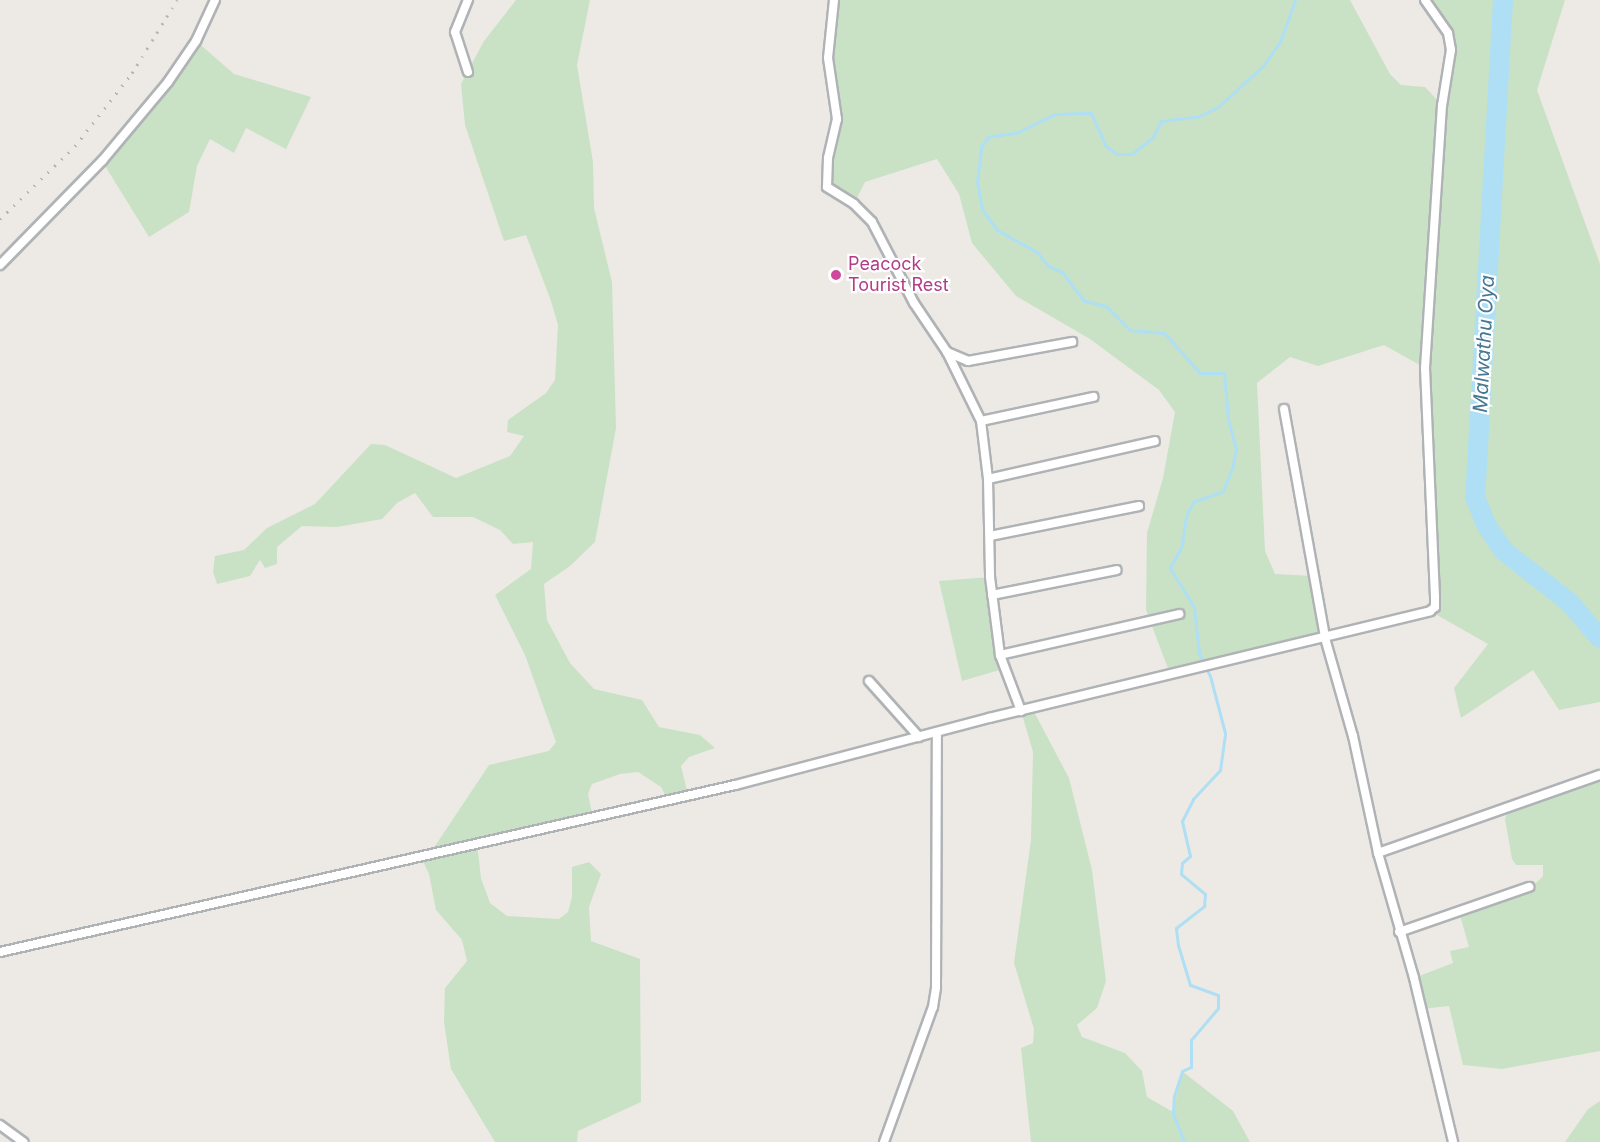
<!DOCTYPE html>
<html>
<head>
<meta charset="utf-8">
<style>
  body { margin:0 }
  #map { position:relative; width:1600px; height:1142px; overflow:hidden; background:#edeae5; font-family:Inter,sans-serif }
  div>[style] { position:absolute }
  .green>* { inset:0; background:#c9e2c5 }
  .stream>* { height:3px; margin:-1.5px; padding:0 1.5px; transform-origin:1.5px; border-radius:1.5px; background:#afdff4 }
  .river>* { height:20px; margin:-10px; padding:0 10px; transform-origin:10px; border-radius:10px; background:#afdff4 }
  .roads { filter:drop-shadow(2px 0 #b0b3b6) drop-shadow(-2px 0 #b0b3b6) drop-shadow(0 2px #b0b3b6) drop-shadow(0 -2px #b0b3b6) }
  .street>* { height:8px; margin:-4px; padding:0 4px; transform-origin:4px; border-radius:4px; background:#fff }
  .rail>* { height:3px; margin-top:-1.5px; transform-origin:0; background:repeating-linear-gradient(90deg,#b1b2b2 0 1.5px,transparent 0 9.5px) }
  .dots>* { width:16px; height:16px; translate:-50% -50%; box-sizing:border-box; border:3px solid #fff; border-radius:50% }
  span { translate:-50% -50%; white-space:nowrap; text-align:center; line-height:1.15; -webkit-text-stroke:4.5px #fff; paint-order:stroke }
  .hotel-label { font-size:18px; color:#b23c85 }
  .left { translate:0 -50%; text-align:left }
  .water-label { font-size:20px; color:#477793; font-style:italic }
</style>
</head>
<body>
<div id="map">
  <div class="green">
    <div style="clip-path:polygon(516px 0,590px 0,577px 65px,593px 162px,594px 208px,612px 282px,616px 428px,595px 542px,570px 566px,544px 584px,547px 620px,570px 663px,594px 689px,642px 700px,659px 727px,700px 735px,715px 748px,689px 757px,681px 766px,688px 795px,668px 800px,661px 787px,638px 772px,620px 774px,592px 784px,588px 794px,593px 818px,477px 843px,481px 878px,490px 903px,507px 916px,559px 919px,568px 912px,572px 897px,572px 867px,589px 862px,601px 874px,589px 907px,591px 941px,640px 959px,641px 1102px,578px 1131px,577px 1142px,495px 1142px,451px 1069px,444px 1022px,445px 988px,467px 961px,462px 940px,436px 910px,429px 874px,420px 855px,431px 852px,489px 765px,549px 751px,556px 742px,525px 655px,495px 595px,531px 569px,533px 542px,513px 544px,500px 530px,473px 517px,433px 517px,415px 493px,397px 503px,382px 519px,337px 527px,302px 526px,277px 547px,277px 564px,265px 568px,260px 560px,250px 576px,217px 584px,213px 572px,215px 556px,244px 550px,267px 528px,315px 504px,371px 444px,385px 445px,456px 478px,510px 456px,524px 436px,507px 432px,508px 420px,546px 393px,555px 380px,558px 325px,551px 301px,526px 235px,504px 241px,465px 125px,461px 84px,484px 41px)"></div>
    <div style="clip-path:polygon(834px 0,1350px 0,1390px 74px,1401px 85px,1425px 87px,1442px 105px,1451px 50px,1448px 33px,1425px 0,1565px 0,1537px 90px,1600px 264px,1600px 702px,1559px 710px,1533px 670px,1461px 718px,1454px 688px,1488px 644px,1430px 611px,1435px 607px,1425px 368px,1384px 345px,1318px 366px,1290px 357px,1257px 383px,1265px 551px,1275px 574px,1314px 576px,1325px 638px,1170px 674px,1146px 610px,1147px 533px,1163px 478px,1175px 412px,1159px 390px,1090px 339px,1016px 296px,972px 243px,959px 194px,937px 159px,865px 182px,854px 204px,832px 193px,826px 174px,835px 135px,830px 74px)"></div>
    <div style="clip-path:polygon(196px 41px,234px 74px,311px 97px,286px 149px,246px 128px,234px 153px,210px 139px,197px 166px,189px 212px,149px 237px,102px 161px)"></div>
    <div style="clip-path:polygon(990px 577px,1003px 669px,962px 681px,939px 581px)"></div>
    <div style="clip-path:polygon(1032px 708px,1069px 778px,1092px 870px,1106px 981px,1097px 1008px,1077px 1025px,1082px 1037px,1125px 1053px,1142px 1071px,1147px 1097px,1173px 1112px,1182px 1071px,1233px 1111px,1250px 1142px,1031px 1142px,1021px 1048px,1033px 1043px,1034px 1029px,1014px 963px,1031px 840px,1033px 752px,1021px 711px)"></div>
    <div style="clip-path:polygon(1600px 774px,1600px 1051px,1502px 1069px,1463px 1065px,1449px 1006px,1422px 1009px,1414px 978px,1453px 963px,1450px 951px,1469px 947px,1459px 912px,1531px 888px,1543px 876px,1543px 865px,1516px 865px,1512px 859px,1505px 819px,1508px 811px)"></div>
    <div style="clip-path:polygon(1600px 1101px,1600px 1142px,1565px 1142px,1588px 1109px)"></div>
  </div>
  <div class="stream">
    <div style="left:1184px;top:1142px;width:31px;rotate:-111deg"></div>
    <div style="left:1173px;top:1113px;width:17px;rotate:-87deg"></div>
    <div style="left:1174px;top:1096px;width:26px;rotate:-72deg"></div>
    <div style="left:1182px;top:1071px;width:10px;rotate:-24deg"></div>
    <div style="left:1191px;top:1067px;width:27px;rotate:-90deg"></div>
    <div style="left:1191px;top:1040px;width:42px;rotate:-49.8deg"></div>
    <div style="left:1218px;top:1008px;width:13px;rotate:-90deg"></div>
    <div style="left:1218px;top:995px;width:30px;rotate:-160deg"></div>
    <div style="left:1190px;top:985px;width:42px;rotate:-106.7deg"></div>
    <div style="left:1178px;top:945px;width:17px;rotate:-97deg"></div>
    <div style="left:1176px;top:928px;width:36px;rotate:-38deg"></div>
    <div style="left:1204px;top:906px;width:12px;rotate:-85deg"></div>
    <div style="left:1205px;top:894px;width:31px;rotate:-140deg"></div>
    <div style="left:1181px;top:874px;width:11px;rotate:-85deg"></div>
    <div style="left:1182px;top:863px;width:11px;rotate:-41deg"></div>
    <div style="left:1190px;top:856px;width:36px;rotate:-103deg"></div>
    <div style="left:1182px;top:821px;width:25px;rotate:-63deg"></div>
    <div style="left:1193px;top:799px;width:40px;rotate:-47deg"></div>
    <div style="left:1220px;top:770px;width:37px;rotate:-82deg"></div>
    <div style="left:1225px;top:733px;width:59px;rotate:-104.7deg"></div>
    <div style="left:1210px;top:676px;width:25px;rotate:-116deg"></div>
    <div style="left:1199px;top:653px;width:46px;rotate:-96.2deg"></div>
    <div style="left:1194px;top:607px;width:46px;rotate:-121.6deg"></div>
    <div style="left:1170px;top:568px;width:26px;rotate:-62deg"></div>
    <div style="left:1182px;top:545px;width:29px;rotate:-82deg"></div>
    <div style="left:1186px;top:516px;width:16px;rotate:-63deg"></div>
    <div style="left:1193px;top:502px;width:32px;rotate:-20deg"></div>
    <div style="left:1223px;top:491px;width:24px;rotate:-68deg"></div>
    <div style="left:1232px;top:469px;width:20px;rotate:-79deg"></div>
    <div style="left:1236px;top:449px;width:31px;rotate:-105deg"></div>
    <div style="left:1228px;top:419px;width:46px;rotate:-95deg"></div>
    <div style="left:1224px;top:373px;width:24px;rotate:180deg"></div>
    <div style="left:1200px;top:373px;width:54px;rotate:-132deg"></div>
    <div style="left:1164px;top:333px;width:34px;rotate:-175deg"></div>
    <div style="left:1130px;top:330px;width:34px;rotate:-135deg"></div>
    <div style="left:1106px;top:306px;width:23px;rotate:-167deg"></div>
    <div style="left:1084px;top:301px;width:36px;rotate:-127deg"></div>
    <div style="left:1062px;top:272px;width:15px;rotate:-157deg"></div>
    <div style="left:1048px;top:266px;width:18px;rotate:-128deg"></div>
    <div style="left:1037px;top:252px;width:46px;rotate:-151.2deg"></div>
    <div style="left:997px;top:230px;width:26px;rotate:-126deg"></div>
    <div style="left:982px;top:209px;width:27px;rotate:-100deg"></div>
    <div style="left:977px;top:182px;width:35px;rotate:-83deg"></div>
    <div style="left:981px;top:147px;width:12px;rotate:-55deg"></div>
    <div style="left:988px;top:137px;width:30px;rotate:-9deg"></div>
    <div style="left:1018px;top:132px;width:41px;rotate:-25.9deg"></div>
    <div style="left:1055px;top:114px;width:36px;rotate:-2deg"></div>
    <div style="left:1091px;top:113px;width:36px;rotate:66deg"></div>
    <div style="left:1106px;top:146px;width:14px;rotate:36deg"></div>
    <div style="left:1117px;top:154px;width:15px"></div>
    <div style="left:1132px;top:154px;width:27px;rotate:-39deg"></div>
    <div style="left:1153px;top:137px;width:18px;rotate:-63deg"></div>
    <div style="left:1161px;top:121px;width:38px;rotate:-7deg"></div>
    <div style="left:1199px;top:116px;width:21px;rotate:-25deg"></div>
    <div style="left:1218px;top:107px;width:61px;rotate:-42.3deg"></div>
    <div style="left:1263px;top:66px;width:29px;rotate:-55deg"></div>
    <div style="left:1280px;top:42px;width:45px;rotate:-70.3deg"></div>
  </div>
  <div class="river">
    <div style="left:1503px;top:0;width:498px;rotate:93.2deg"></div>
    <div style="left:1475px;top:497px;width:31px;rotate:68deg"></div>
    <div style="left:1487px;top:526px;width:30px;rotate:56deg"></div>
    <div style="left:1504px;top:551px;width:84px;rotate:38.2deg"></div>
    <div style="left:1570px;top:603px;width:46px;rotate:49.4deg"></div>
  </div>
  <div class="roads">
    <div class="street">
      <div style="left:834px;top:0;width:58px;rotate:95.9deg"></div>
      <div style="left:828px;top:58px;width:62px;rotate:81.6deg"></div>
      <div style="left:837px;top:119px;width:40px;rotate:103deg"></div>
      <div style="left:828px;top:158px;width:29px;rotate:92deg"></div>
      <div style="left:827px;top:187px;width:32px;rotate:32deg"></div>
      <div style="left:854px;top:204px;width:25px;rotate:45deg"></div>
      <div style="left:872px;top:222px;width:91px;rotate:62.6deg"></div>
      <div style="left:914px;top:303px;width:59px;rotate:56deg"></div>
      <div style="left:947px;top:352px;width:77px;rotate:63.8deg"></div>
      <div style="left:981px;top:421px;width:58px;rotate:83.1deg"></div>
      <div style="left:988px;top:479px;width:98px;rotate:88.8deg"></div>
      <div style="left:990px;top:577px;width:79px;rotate:82.7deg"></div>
      <div style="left:1000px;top:655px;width:60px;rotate:69.4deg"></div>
      <div style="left:468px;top:72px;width:42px;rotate:-108deg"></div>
      <div style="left:455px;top:32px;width:35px;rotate:-68deg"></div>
      <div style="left:0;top:265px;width:146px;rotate:-45.6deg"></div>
      <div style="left:102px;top:161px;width:103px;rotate:-50.1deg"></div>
      <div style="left:168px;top:82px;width:50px;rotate:-55.7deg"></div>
      <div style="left:196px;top:41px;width:45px;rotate:-65.1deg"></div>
      <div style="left:947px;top:352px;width:23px;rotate:23deg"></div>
      <div style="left:968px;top:361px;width:106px;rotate:-10.4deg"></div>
      <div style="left:1284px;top:409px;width:233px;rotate:79.8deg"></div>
      <div style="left:1325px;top:638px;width:102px;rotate:74.1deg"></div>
      <div style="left:1353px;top:736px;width:120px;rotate:77.9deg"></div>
      <div style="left:1378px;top:853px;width:130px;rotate:73.9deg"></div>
      <div style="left:1414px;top:978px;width:169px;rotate:76.6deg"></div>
      <div style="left:981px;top:421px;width:115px;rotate:-12.1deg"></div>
      <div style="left:988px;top:479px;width:171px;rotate:-12.8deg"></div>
      <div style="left:990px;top:536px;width:152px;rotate:-11.4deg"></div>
      <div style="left:992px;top:595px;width:127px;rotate:-11.3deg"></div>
      <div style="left:1000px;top:655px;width:184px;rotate:-12.9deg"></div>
      <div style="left:869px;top:681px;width:75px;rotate:48.2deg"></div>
      <div style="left:1378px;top:853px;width:235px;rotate:-19.4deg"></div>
      <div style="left:1399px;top:932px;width:138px;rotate:-19.1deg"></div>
      <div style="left:0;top:952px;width:754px;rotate:-12.8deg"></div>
      <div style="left:735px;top:785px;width:263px;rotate:-14.8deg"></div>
      <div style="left:989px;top:718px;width:454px;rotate:-13.6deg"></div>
      <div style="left:1430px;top:611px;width:6px;rotate:-39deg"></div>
      <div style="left:1435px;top:607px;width:10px;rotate:-90deg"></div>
      <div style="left:1435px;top:597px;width:229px;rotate:-92.5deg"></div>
      <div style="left:1425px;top:368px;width:263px;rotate:-86.3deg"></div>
      <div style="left:1442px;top:106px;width:57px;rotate:-80.9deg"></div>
      <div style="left:1451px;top:50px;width:17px;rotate:-100deg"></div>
      <div style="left:1448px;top:33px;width:40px;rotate:-124.9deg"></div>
      <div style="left:0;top:1125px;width:29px;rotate:36deg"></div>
      <div style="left:884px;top:1142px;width:144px;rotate:-70.1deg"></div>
      <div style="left:933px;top:1007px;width:20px;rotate:-81deg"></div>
      <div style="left:936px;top:987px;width:255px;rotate:-89.8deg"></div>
    </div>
  </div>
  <div class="rail">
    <div style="left:0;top:219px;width:105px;rotate:-44.2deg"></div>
    <div style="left:75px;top:146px;width:93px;rotate:-52deg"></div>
    <div style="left:132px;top:73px;width:86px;rotate:-58.3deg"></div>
  </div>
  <div class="dots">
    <div style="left:836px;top:275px;background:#d1479c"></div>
  </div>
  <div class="hotel-label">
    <span class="left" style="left:848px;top:275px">Peacock<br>Tourist Rest</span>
  </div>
  <div class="water-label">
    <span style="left:1484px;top:344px;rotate:-87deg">Malwathu Oya</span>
  </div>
</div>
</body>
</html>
